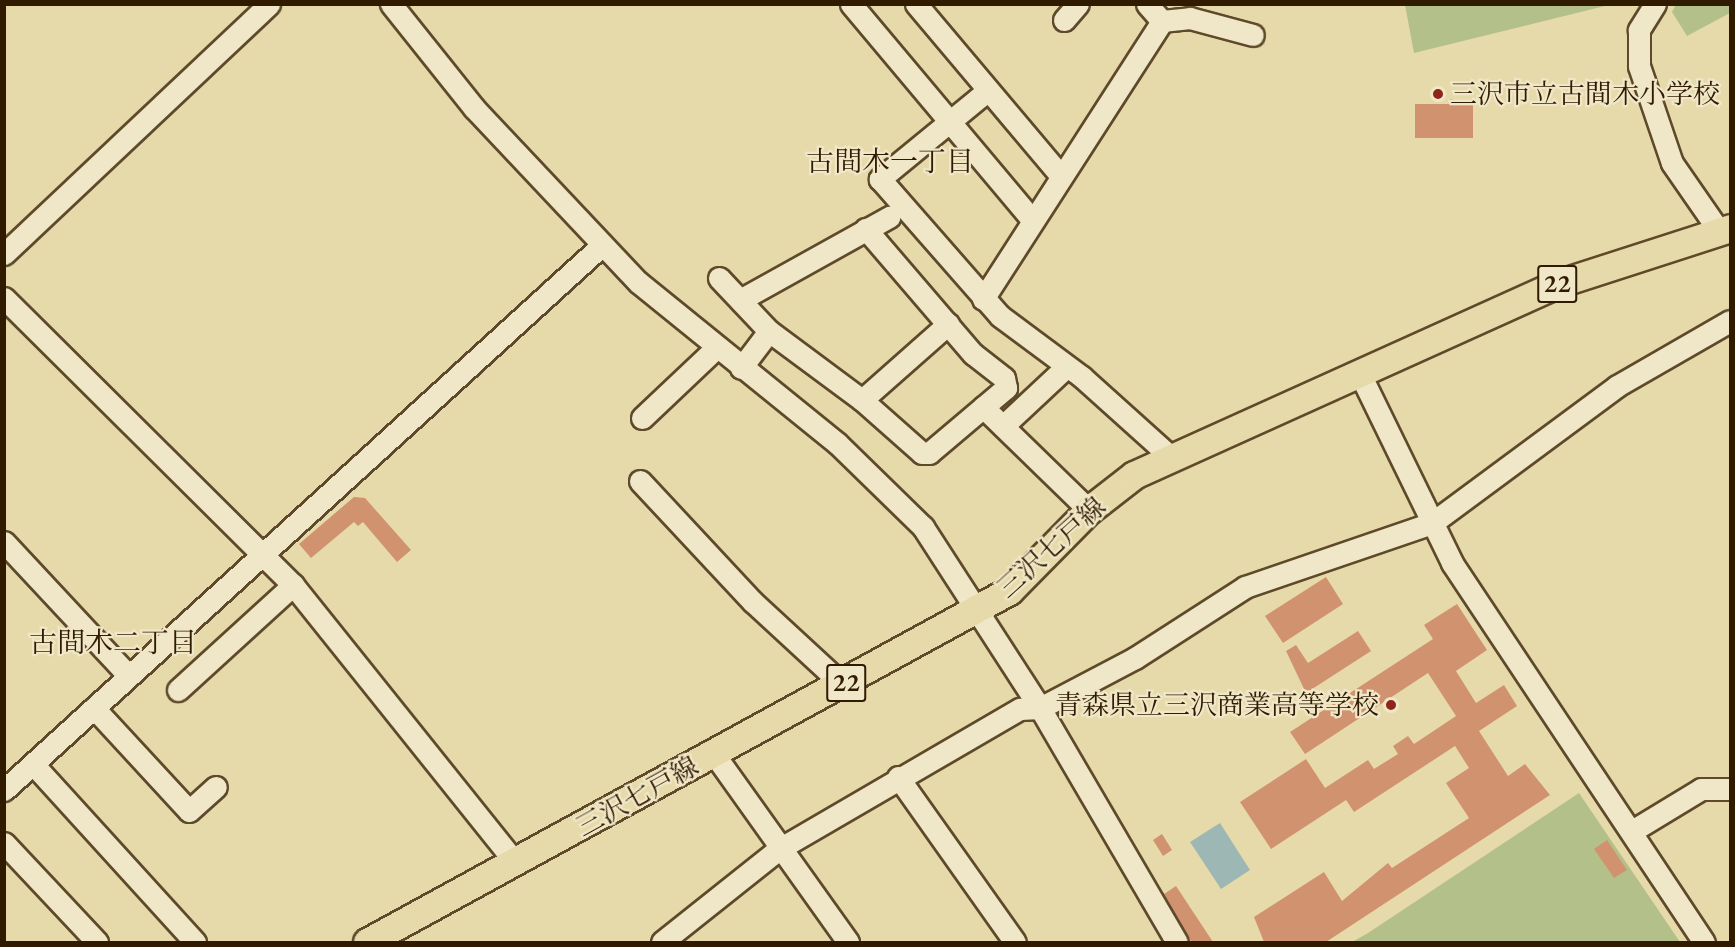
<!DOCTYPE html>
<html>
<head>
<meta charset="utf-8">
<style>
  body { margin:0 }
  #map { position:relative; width:1735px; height:947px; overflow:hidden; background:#e7daaa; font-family:"EB Garamond","Noto Serif JP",serif }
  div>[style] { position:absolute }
  .green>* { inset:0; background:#b4c08a }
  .water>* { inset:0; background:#9db7b5 }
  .building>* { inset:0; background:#d1926f }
  .roads { filter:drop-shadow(2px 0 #5e4a2a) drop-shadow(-2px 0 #5e4a2a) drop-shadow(0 2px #5e4a2a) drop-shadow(0 -2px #5e4a2a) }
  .minor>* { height:21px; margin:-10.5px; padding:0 10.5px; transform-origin:10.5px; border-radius:10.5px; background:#efe7c8 }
  .major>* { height:27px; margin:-13.5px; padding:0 13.5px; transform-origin:13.5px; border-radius:13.5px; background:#e7daaa }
  .dots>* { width:16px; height:16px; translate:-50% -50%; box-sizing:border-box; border:3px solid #efe7c8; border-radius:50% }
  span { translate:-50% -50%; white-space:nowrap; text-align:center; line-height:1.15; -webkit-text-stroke:4.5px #efe7c8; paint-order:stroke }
  .shield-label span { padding:2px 4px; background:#efe7c8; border:2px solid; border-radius:4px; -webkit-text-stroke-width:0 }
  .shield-label { font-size:26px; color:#301a00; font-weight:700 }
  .poi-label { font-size:27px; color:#301a00 }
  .left { translate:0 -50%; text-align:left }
  .right { translate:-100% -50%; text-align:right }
  .street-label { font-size:27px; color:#301a00 }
  .neighbourhood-label { font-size:28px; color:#301a00 }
  .frame { position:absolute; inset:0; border:6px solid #301a00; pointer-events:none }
</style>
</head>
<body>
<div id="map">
  <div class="green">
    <div style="clip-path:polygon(1676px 4px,1730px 5px,1730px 13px,1687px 36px,1672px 12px)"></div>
    <div style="clip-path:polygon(1405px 5px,1405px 4px,1609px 5px,1414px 53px)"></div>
    <div style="clip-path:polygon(1579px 793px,1680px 942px,1352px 942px,1368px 933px)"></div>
  </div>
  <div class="water">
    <div style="clip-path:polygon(1220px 823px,1250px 870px,1221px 889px,1190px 842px)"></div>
  </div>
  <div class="building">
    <div style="clip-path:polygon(1450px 99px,1473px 104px,1473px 138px,1415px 138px,1415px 104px,1450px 104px)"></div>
    <div style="clip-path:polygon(354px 497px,365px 498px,411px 550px,397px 562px,363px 522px,358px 526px,354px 522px,311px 558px,299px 544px)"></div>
    <div style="clip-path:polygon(1326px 577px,1343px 604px,1283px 643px,1265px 616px)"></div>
    <div style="clip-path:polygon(1457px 604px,1487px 650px,1456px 671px,1476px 703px,1504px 685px,1517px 706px,1479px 731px,1508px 776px,1525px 764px,1550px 795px,1326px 942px,1264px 942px,1254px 917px,1324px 872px,1342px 901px,1388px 863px,1392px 868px,1469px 818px,1446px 783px,1469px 768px,1455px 746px,1354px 812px,1346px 800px,1271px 849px,1240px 802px,1306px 759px,1325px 788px,1368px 760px,1374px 769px,1398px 754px,1393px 746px,1408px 736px,1414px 744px,1456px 716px,1428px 673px,1305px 754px,1290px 732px,1433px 639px,1424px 625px)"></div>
    <div style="clip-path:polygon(1358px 631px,1371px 651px,1306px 693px,1286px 651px,1296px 645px,1308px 663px)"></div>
    <div style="clip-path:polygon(1162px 834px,1172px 850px,1163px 856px,1153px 840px)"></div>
    <div style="clip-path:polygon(1607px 840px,1627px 870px,1614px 878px,1594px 849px)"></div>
    <div style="clip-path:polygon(1176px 886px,1213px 942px,1192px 942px,1189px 938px,1164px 894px)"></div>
  </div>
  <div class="roads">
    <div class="minor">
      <div style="left:391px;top:4px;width:133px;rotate:51.4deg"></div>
      <div style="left:474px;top:108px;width:239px;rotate:46.7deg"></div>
      <div style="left:638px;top:282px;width:257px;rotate:39deg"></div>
      <div style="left:838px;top:444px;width:119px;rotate:44.3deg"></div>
      <div style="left:923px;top:527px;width:216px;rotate:57.1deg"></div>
      <div style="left:1040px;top:708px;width:271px;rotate:59.7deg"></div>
      <div style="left:851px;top:4px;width:283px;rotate:50deg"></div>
      <div style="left:916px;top:4px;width:225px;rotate:49.9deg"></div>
      <div style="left:1147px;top:4px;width:23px;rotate:49deg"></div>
      <div style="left:1655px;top:4px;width:31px;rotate:122deg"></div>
      <div style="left:1639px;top:30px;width:36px;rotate:90deg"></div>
      <div style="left:1639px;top:66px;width:102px;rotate:71.2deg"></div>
      <div style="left:1672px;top:163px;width:83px;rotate:55.3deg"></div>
      <div style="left:1064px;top:20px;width:21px;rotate:-49deg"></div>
      <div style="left:987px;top:91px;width:139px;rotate:140.6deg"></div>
      <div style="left:880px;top:179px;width:182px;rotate:48.8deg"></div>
      <div style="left:1000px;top:316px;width:102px;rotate:36.6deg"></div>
      <div style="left:1082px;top:377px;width:120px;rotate:42deg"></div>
      <div style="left:4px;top:254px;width:364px;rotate:-43.3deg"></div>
      <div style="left:719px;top:278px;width:73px;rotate:46.7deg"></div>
      <div style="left:769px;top:331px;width:116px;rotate:36.6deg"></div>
      <div style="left:862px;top:400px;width:80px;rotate:41.5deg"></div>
      <div style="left:922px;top:453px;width:7px"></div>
      <div style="left:929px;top:453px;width:101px;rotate:-40.2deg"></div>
      <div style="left:1006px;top:388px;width:10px;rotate:-101deg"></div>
      <div style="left:1004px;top:378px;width:39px;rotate:-142deg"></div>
      <div style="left:973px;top:354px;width:165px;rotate:-130.6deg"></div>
      <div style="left:4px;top:298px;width:407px;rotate:44.8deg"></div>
      <div style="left:293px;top:585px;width:356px;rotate:51.3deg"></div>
      <div style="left:983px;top:299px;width:331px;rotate:-57.2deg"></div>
      <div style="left:1162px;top:21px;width:28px;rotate:-6deg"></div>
      <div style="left:1190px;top:18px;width:65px;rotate:15.1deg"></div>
      <div style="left:740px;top:300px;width:171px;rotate:-29.1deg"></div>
      <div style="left:741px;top:368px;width:46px;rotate:-52.9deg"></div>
      <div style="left:1360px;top:374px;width:210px;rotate:64deg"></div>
      <div style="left:1452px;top:563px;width:455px;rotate:56.4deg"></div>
      <div style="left:862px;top:400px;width:115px;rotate:-41.5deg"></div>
      <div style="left:983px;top:407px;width:148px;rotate:44.2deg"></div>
      <div style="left:642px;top:418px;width:102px;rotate:-43.4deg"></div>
      <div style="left:1003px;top:426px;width:86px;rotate:-43.1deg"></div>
      <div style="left:640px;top:481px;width:166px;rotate:47deg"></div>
      <div style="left:753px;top:602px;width:122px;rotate:42.7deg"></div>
      <div style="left:4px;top:542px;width:183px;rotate:47deg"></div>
      <div style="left:178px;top:690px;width:156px;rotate:-42.4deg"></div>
      <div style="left:94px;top:708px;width:140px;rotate:47.3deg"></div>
      <div style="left:189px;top:811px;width:36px;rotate:-42deg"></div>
      <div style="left:714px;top:754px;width:231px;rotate:54.5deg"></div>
      <div style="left:33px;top:764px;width:241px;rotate:47.7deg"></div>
      <div style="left:898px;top:777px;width:202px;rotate:54.7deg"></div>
      <div style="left:4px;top:790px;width:808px;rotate:-42.34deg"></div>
      <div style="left:1632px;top:831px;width:81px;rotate:-31.3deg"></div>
      <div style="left:1701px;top:789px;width:29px"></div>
      <div style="left:4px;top:843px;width:136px;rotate:46.8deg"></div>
      <div style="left:662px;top:942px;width:149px;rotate:-38.5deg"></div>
      <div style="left:779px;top:849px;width:279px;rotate:-30.2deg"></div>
      <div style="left:1020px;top:709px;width:20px;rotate:-3deg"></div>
      <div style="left:1040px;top:708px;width:107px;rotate:-27.8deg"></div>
      <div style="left:1135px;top:658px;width:131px;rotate:-32.8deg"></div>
      <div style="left:1245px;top:587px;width:198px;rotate:-18.9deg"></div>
      <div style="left:1432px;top:523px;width:230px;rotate:-36.5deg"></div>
      <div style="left:1617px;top:386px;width:130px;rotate:-29.9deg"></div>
    </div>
    <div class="major">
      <div style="left:367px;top:942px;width:732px;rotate:-28.67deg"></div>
      <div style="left:1009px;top:591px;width:114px;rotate:-45.4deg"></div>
      <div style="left:1089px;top:510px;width:57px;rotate:-37.9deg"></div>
      <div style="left:1134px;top:475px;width:461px;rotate:-24.3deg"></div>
      <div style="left:1554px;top:285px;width:185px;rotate:-17.9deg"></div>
    </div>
  </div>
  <div class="dots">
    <div style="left:1438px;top:94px;background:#8f2418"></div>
    <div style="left:1391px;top:705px;background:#8f2418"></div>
  </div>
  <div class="shield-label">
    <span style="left:1557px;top:284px">22</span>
    <span style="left:846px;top:683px">22</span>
  </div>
  <div class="poi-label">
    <span class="left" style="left:1450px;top:94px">三沢市立古間木小学校</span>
    <span class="right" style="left:1379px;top:705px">青森県立三沢商業高等学校</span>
  </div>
  <div class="street-label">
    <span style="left:1051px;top:547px;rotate:-42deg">三沢七戸線</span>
    <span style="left:637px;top:796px;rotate:-29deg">三沢七戸線</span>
  </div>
  <div class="neighbourhood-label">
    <span style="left:890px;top:161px">古間木一丁目</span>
    <span style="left:113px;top:642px">古間木二丁目</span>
  </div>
  <div class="frame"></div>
</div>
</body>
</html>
